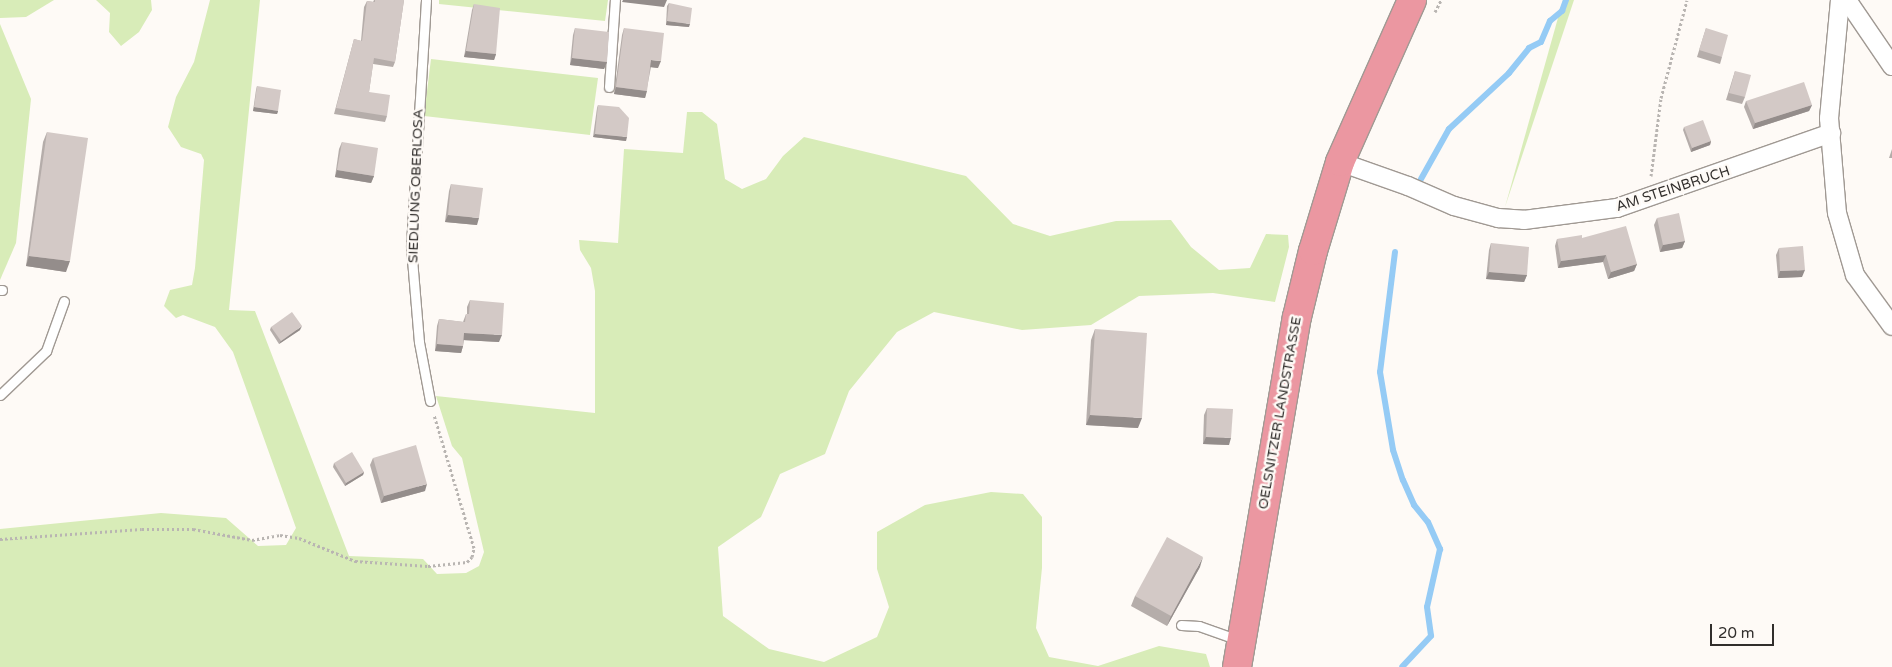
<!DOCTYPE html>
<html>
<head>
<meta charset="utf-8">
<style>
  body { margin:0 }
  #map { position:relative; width:1892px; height:667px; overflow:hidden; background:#fefaf6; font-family:"Varela Round",sans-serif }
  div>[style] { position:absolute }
  .green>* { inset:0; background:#d8ecb8 }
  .stream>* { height:6px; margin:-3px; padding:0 3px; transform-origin:3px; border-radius:3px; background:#95cbf5 }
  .path>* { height:3px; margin-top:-1.5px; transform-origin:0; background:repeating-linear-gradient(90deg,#b9b5b2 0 2.5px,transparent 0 5px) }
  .roads { filter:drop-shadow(1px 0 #a09993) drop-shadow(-1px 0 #a09993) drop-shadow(0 1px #a09993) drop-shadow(0 -1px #a09993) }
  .lane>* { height:9px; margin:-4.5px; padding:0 4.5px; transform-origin:4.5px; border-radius:4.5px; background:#fff }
  .street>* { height:18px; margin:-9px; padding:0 9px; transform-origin:9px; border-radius:9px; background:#fff }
  .primary>* { height:28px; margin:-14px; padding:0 14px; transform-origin:14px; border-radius:14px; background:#eb97a1 }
  .wall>* { inset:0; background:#b5adaa }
  .shaded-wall>* { inset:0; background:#948d8b }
  .building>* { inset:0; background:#d3c9c6 }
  span { translate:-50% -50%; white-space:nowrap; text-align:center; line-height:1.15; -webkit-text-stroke:5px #fefaf6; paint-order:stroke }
  .street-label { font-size:14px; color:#312e2c }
  .scale { position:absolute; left:1710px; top:624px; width:64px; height:22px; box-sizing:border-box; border:2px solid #312e2c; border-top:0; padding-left:6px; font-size:15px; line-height:18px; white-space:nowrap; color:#312e2c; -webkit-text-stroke:4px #fefaf6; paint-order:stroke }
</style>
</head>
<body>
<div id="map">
  <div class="green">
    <div style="clip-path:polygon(0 0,54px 0,26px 17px,0 18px)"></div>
    <div style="clip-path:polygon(96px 0,151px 0,152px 10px,139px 32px,121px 46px,109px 32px,110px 13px)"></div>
    <div style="clip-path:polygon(210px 0,260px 0,229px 310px,255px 311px,349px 556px,423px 559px,437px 574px,466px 573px,479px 566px,484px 552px,462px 458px,452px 446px,436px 396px,595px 413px,595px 291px,591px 268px,580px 250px,579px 240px,618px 243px,624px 149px,683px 153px,687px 112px,702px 112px,717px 124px,725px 179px,742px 189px,766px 179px,783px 156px,804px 137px,966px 176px,1013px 224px,1050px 236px,1116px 221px,1171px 220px,1191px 247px,1219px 270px,1250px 268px,1266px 234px,1288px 235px,1289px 247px,1275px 302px,1213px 293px,1139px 296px,1091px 325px,1022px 330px,934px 312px,897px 332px,849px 391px,825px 454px,780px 474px,761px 517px,718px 547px,723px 616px,769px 649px,824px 662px,877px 637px,889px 607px,877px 569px,877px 532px,925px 505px,991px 492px,1023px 494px,1042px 517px,1042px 568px,1036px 628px,1049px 657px,1098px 666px,1159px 646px,1206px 654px,1210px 667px,0 667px,0 529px,161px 513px,226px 518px,258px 546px,286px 545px,296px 528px,233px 352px,215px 327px,183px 315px,176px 318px,164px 306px,170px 290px,192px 285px,195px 268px,204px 160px,201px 154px,181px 147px,168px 127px,176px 97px,194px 62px)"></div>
    <div style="clip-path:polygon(439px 0,608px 0,605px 21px,439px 4px)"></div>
    <div style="clip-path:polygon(1563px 0,1574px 0,1505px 207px)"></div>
    <div style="clip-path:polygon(0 24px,31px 99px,16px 243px,0 280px)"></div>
    <div style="clip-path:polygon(431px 59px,598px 78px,590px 135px,424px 116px)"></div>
  </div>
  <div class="stream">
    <div style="left:1421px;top:179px;width:57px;rotate:-60.8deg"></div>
    <div style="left:1449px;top:129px;width:82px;rotate:-43deg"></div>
    <div style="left:1509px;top:73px;width:32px;rotate:-51deg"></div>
    <div style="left:1529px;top:48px;width:13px;rotate:-27deg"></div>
    <div style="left:1541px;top:42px;width:23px;rotate:-67deg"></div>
    <div style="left:1550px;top:21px;width:16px;rotate:-40deg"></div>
    <div style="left:1562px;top:11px;width:12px;rotate:-70deg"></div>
    <div style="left:1395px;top:252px;width:121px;rotate:97.1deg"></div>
    <div style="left:1380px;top:372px;width:79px;rotate:80.5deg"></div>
    <div style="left:1393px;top:450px;width:32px;rotate:72deg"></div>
    <div style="left:1403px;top:480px;width:27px;rotate:66deg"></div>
    <div style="left:1414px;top:505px;width:22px;rotate:51deg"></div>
    <div style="left:1428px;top:522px;width:30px;rotate:66deg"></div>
    <div style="left:1440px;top:549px;width:59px;rotate:102.6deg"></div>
    <div style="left:1427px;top:607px;width:29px;rotate:82deg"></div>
    <div style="left:1431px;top:636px;width:42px;rotate:133.1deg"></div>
  </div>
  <div class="path">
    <div style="left:1435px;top:12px;width:13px;rotate:-63deg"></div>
    <div style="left:1651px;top:176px;width:79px;rotate:-82.7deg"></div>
    <div style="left:1661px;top:98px;width:101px;rotate:-75.1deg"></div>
    <div style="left:0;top:539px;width:142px;rotate:-4deg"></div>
    <div style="left:142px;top:529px;width:51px"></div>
    <div style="left:193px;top:529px;width:60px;rotate:10.6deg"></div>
    <div style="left:252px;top:540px;width:28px;rotate:-10deg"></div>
    <div style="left:280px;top:535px;width:19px;rotate:9deg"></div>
    <div style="left:299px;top:538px;width:61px;rotate:22.3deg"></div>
    <div style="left:355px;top:561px;width:73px;rotate:3.9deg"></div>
    <div style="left:428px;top:566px;width:39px;rotate:-6deg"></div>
    <div style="left:467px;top:562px;width:7px;rotate:-45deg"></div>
    <div style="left:472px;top:557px;width:9px;rotate:-77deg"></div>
    <div style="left:474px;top:548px;width:139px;rotate:-106.7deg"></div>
  </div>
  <div class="roads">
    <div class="lane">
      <div style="left:426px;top:0;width:247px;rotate:93.5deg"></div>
      <div style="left:411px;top:247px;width:95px;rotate:85.2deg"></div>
      <div style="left:419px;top:342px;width:60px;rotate:79.4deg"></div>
      <div style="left:609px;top:87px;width:87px;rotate:-86.1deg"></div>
      <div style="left:0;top:290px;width:2px"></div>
      <div style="left:0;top:395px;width:64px;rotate:-43.7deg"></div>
      <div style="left:46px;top:351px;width:53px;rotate:-70.2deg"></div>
      <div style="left:1181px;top:625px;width:18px;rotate:3deg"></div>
      <div style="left:1199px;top:626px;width:42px;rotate:19.3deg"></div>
    </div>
    <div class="street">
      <div style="left:1840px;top:0;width:119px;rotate:95.3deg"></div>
      <div style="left:1829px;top:118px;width:95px;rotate:85.2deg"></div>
      <div style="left:1837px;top:213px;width:65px;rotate:73.8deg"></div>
      <div style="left:1855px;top:275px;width:63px;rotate:54deg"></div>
      <div style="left:1847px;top:0;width:80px;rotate:55.7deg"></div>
      <div style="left:1340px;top:162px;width:72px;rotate:19.4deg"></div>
      <div style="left:1408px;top:186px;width:50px;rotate:23.5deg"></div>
      <div style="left:1454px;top:206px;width:46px;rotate:15.3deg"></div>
      <div style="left:1498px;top:218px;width:26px;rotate:4deg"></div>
      <div style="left:1524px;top:220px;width:94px;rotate:-7.4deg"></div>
      <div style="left:1617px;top:208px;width:227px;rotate:-19.3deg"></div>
    </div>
    <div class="primary">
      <div style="left:1237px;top:667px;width:355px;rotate:-80.3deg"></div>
      <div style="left:1297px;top:317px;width:68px;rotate:-76.4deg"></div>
      <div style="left:1313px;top:251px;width:93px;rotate:-73.1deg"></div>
      <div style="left:1340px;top:162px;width:177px;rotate:-66deg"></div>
    </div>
  </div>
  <div class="wall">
    <div style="clip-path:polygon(374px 0,404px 0,395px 62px,393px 67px,373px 64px,369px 92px,387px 116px,385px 122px,334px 114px,354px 39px,361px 41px,364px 7px,367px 1px,373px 2px)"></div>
    <div style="clip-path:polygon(669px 3px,689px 27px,666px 25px,667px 6px)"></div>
    <div style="clip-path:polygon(474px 4px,496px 54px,494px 60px,464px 57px,472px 10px)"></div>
    <div style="clip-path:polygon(575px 28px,607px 62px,604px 69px,570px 65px,573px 35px)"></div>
    <div style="clip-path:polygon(624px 28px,658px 68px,651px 67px,645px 98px,614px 94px,622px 35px)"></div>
    <div style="clip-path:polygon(1706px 28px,1722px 57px,1720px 64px,1697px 57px)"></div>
    <div style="clip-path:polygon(1735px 71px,1745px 97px,1742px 104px,1726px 100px)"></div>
    <div style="clip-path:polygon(257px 86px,278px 111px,277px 114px,253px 111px,256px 90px)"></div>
    <div style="clip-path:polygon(1746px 101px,1812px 105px,1809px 111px,1753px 129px,1744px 107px)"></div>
    <div style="clip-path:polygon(598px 105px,626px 141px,593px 137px,597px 108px)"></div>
    <div style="clip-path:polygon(1684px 127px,1711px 141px,1710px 145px,1691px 152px,1683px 130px)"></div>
    <div style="clip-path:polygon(47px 132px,66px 272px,26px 266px,43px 142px)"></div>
    <div style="clip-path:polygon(342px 142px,374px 176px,371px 183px,335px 177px,339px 149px)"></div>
    <div style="clip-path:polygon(1892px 149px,1892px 158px,1889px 158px)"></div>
    <div style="clip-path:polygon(451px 184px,477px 225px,445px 222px,449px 191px)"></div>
    <div style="clip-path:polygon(1657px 218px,1685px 241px,1682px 248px,1660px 252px,1654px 225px)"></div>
    <div style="clip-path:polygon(1582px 238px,1637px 264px,1634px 271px,1608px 279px,1603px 262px,1558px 268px,1555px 246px,1557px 239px)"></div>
    <div style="clip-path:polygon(1491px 243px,1527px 275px,1524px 282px,1486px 279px,1489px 250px)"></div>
    <div style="clip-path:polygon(1779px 248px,1802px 277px,1778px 278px,1776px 255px)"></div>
    <div style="clip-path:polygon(470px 300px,499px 342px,464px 340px,463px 346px,461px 353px,435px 351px,437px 326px,439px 319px,463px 322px,466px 314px,467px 314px,467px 307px)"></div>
    <div style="clip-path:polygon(271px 327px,300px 330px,279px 344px,270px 330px)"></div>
    <div style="clip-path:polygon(1095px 329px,1138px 428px,1086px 425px,1091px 340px)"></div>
    <div style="clip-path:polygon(1207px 408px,1229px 445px,1203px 444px,1204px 415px)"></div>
    <div style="clip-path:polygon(373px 458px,425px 491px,381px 503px,370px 465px)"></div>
    <div style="clip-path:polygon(334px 463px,364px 472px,363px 475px,345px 486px,333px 467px)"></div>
    <div style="clip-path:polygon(1200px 567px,1167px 626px,1131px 606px,1135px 596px)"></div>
  </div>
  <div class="shaded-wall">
    <div style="clip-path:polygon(623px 0,667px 0,664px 7px,622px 2px)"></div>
    <div style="clip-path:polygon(667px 21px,690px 24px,689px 27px,666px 25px)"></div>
    <div style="clip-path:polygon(466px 51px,496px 54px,494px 60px,464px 57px)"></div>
    <div style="clip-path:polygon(572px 58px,607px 62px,604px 69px,570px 65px)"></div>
    <div style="clip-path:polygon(651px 60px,661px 61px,658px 68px,649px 67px)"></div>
    <div style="clip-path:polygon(616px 87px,647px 91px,645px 98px,614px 94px)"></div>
    <div style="clip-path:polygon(1812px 105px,1809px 111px,1753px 129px,1755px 123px)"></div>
    <div style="clip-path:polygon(254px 107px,278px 111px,277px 114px,253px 111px)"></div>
    <div style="clip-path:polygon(595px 134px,627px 137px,626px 141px,593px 137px)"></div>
    <div style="clip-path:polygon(1711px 141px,1710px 145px,1691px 152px,1692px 148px)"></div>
    <div style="clip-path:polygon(337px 170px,374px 176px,371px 183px,335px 177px)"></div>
    <div style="clip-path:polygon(448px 215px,479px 218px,477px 225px,445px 222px)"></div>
    <div style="clip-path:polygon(1685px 241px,1682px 248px,1660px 252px,1663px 245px)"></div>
    <div style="clip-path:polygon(1606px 255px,1603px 262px,1558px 268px,1561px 261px)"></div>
    <div style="clip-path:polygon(29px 256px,70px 261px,66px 272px,26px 266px)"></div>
    <div style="clip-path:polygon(1637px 264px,1634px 271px,1608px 279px,1611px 272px)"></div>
    <div style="clip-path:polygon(1805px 270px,1802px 277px,1778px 278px,1780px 271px)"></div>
    <div style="clip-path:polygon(1489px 272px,1527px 275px,1524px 282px,1486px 279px)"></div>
    <div style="clip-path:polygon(302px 326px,300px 330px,279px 344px,281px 341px)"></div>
    <div style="clip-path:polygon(464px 333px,502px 335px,499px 342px,462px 340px)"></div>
    <div style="clip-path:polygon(437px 344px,463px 346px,461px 353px,435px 351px)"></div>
    <div style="clip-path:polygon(1090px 415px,1142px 418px,1138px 428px,1086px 425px)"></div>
    <div style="clip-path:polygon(1206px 437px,1231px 438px,1229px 445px,1203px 444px)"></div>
    <div style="clip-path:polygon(364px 472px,363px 475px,345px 486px,346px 483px)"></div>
    <div style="clip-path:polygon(427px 484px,425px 491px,381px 503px,384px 496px)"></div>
    <div style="clip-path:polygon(1203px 557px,1200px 567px,1167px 626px,1171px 616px)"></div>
  </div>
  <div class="building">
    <div style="clip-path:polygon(375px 0,404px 0,395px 62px,374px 58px,369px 92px,390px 95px,387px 116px,336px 108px,354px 39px,362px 41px,367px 1px,375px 2px)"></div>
    <div style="clip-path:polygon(669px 3px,692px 8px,690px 24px,667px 21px)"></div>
    <div style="clip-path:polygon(474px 4px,500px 8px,496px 54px,466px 51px)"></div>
    <div style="clip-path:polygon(575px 28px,609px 32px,607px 62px,572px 58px)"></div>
    <div style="clip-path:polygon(624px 28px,664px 33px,661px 61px,651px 60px,647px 91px,616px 87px)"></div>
    <div style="clip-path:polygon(1706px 28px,1728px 35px,1722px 57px,1699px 50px)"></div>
    <div style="clip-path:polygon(1735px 71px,1751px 75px,1745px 97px,1729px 93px)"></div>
    <div style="clip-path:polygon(1804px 82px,1812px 105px,1755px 123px,1746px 101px)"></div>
    <div style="clip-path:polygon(257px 86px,281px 90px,278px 111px,254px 107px)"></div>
    <div style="clip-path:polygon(598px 105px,619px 107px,629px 118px,627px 137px,595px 134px)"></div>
    <div style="clip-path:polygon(1703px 120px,1711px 141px,1692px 148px,1684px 127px)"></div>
    <div style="clip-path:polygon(47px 132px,88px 138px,70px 261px,29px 256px)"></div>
    <div style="clip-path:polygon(342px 142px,378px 148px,374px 176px,337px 170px)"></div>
    <div style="clip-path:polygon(451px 184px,483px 188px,479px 218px,448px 215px)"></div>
    <div style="clip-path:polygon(1679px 213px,1685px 241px,1663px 245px,1657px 218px)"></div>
    <div style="clip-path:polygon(1626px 226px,1637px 264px,1611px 272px,1606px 255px,1561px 261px,1557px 239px,1582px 235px,1582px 238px)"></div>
    <div style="clip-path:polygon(1491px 243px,1529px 247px,1527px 275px,1489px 272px)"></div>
    <div style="clip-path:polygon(1803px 246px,1805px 270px,1780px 271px,1779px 248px)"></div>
    <div style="clip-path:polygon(470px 300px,504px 303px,502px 335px,464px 333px,463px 346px,437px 344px,439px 319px,465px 322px,466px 314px,469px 314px)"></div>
    <div style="clip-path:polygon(292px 312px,302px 326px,281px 341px,271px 327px)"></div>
    <div style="clip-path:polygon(1095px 329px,1147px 333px,1142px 418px,1090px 415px)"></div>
    <div style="clip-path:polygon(1207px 408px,1233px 409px,1231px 438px,1206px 437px)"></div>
    <div style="clip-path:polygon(416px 445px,427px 484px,384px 496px,373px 458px)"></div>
    <div style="clip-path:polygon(352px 452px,364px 472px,346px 483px,334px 463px)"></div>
    <div style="clip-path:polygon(1167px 537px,1203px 557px,1171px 616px,1135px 596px)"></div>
  </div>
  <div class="street-label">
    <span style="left:416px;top:186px;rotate:-88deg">SIEDLUNG OBERLOSA</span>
    <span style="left:1673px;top:189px;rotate:-18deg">AM STEINBRUCH</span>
    <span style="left:1280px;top:413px;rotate:-80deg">OELSNITZER LANDSTRASSE</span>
  </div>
  <div class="scale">20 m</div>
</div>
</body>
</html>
